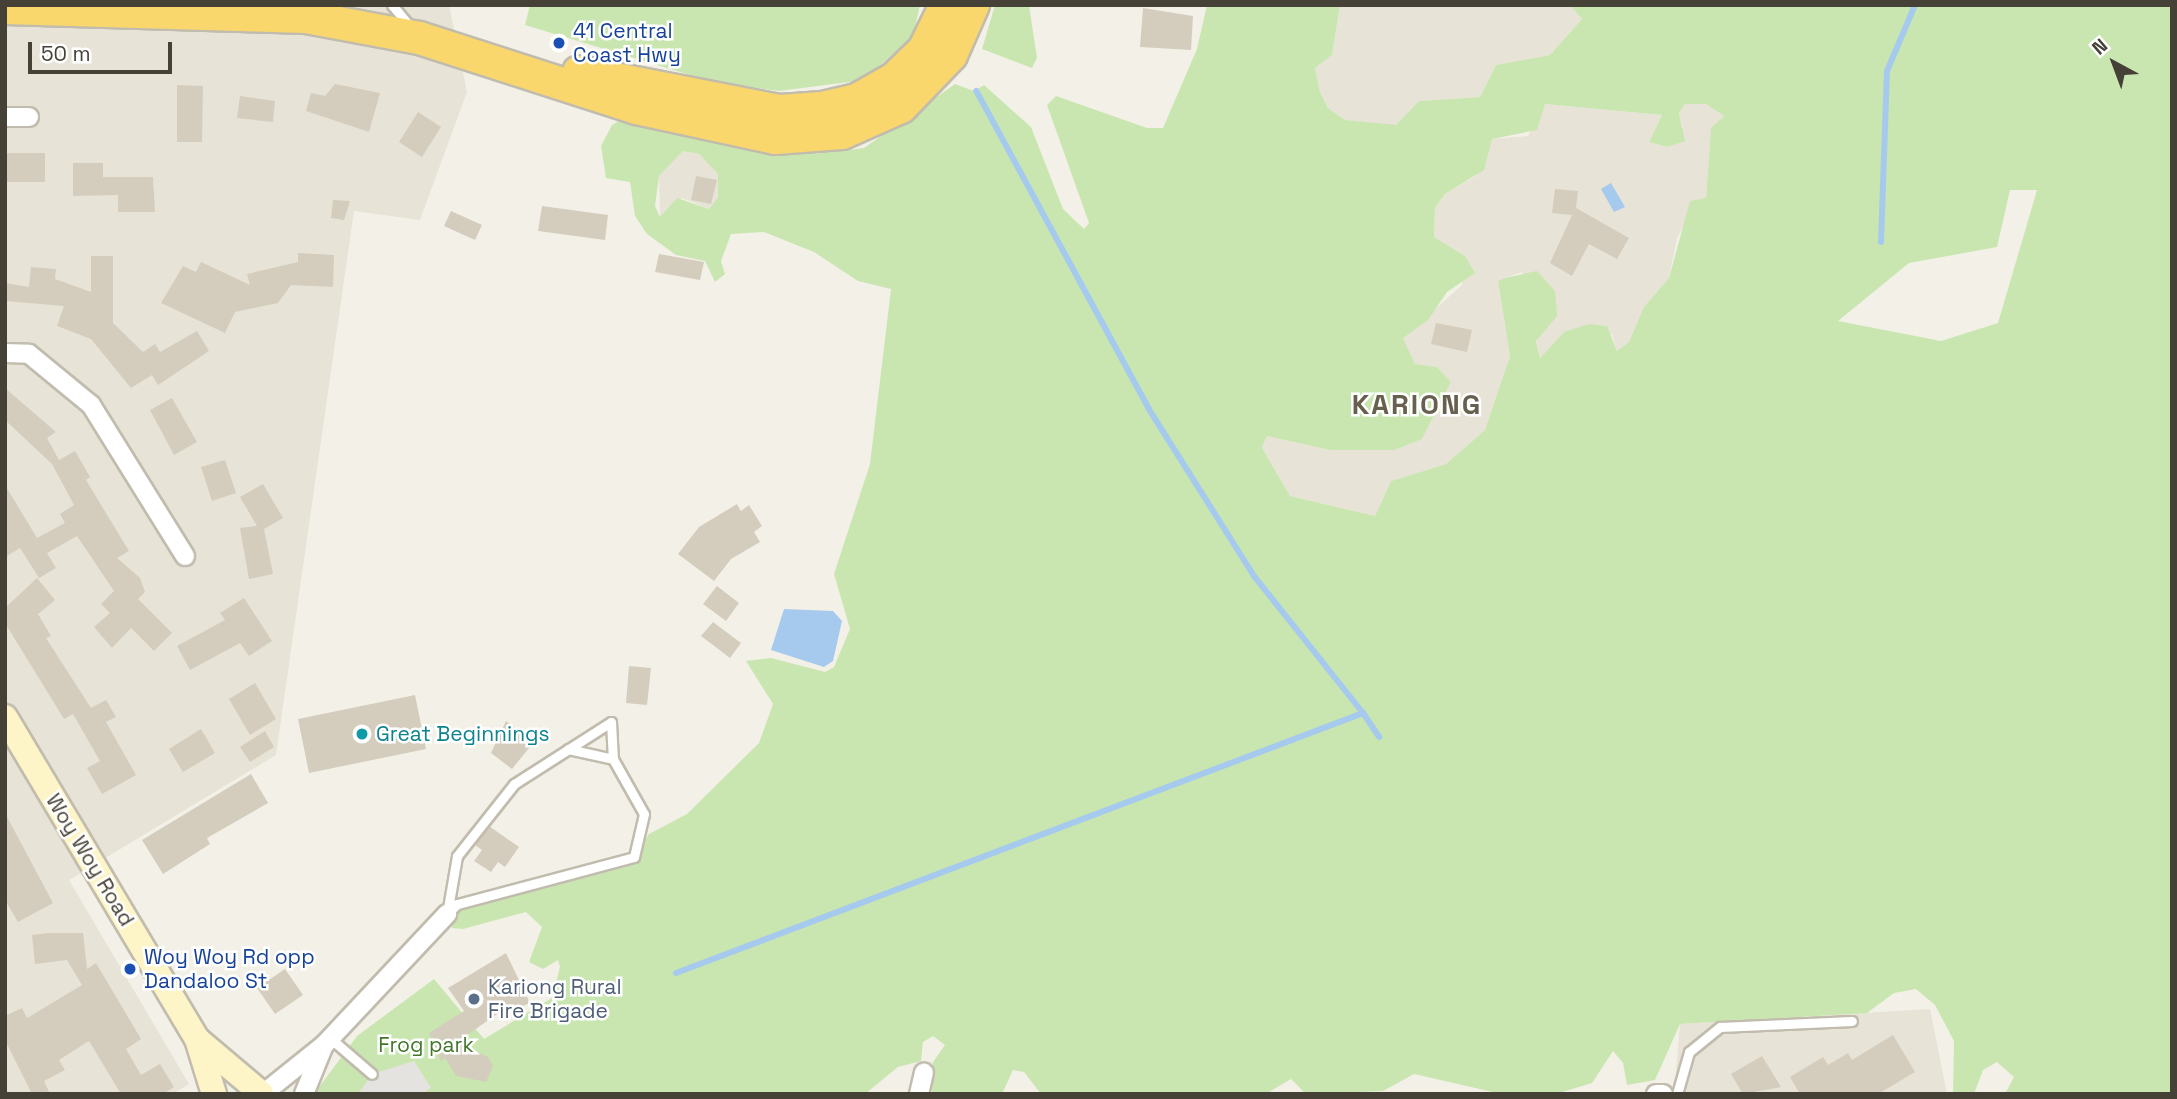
<!DOCTYPE html>
<html>
<head>
<meta charset="utf-8">
<style>
  body { margin:0 }
  #map { position:relative; width:2177px; height:1099px; overflow:hidden; background:#f3f1e7; font-family:"Space Grotesk",sans-serif }
  div>[style] { position:absolute }
  .residential>* { inset:0; background:#e7e3d6 }
  .green>* { inset:0; background:#c9e6b1 }
  .parking>* { inset:0; background:#e4e3df }
  .water>* { inset:0; background:#a6caee }
  .stream>* { height:6px; margin:-3px; padding:0 3px; transform-origin:3px; border-radius:3px; background:#a6caee }
  .building>* { inset:0; background:#d4cdbd }
  .roads { filter:drop-shadow(2px 0 #c1bcad) drop-shadow(-2px 0 #c1bcad) drop-shadow(0 2px #c1bcad) drop-shadow(0 -2px #c1bcad) }
  .lane>* { height:9px; margin:-4.5px; padding:0 4.5px; transform-origin:4.5px; border-radius:4.5px; background:#fff }
  .street>* { height:18px; margin:-9px; padding:0 9px; transform-origin:9px; border-radius:9px; background:#fff }
  .secondary>* { height:24px; margin:-12px; padding:0 12px; transform-origin:12px; border-radius:12px; background:#fdf5c8 }
  .highway>* { height:32px; margin:-16px; padding:0 16px; transform-origin:16px; border-radius:16px; background:#f9d76d }
  .dots>* { width:19px; height:19px; translate:-50% -50%; box-sizing:border-box; border:4px solid #fff; border-radius:50% }
  span { translate:-50% -50%; white-space:nowrap; text-align:center; line-height:1.15; -webkit-text-stroke:5px #fff; paint-order:stroke }
  .transit-label { font-size:21px; color:#164399 }
  .left { translate:0 -50%; text-align:left }
  .culture-label { font-size:21px; color:#0d838f }
  .street-label { font-size:21px; color:#464136 }
  .service-label { font-size:21px; color:#4e5e75 }
  .park-label { font-size:21px; color:#41762b }
  .district-label { font-size:28px; color:#68604e; font-weight:700; letter-spacing:2px }
  .frame { position:absolute; inset:0; border:7px solid #464136; pointer-events:none }
  .north { position:absolute; left:2079px; top:28px; width:70px; height:70px; -webkit-text-stroke:5px #fff; paint-order:stroke; rotate:319deg; font-size:19px; font-weight:700; line-height:28px; text-align:center; color:#464136 }
  .north::after { content:''; display:block; margin:auto; width:24px; height:32px; background:#464136; clip-path:polygon(50% 0,100% 100%,50% 72%,0 100%) }
  .scale { position:absolute; left:28px; top:42px; width:144px; height:32px; box-sizing:border-box; border:4px solid #464136; border-top:0; padding-left:9px; font-size:21px; line-height:24px; white-space:nowrap; color:#464136; -webkit-text-stroke:5px #fff; paint-order:stroke }
</style>
</head>
<body>
<div id="map">
  <div class="residential">
    <div style="clip-path:polygon(5px 5px,449px 5px,467px 92px,420px 220px,354px 211px,276px 755px,69px 880px,189px 1084px,172px 1094px,5px 1094px)"></div>
    <div style="clip-path:polygon(1340px 5px,1570px 5px,1582px 19px,1550px 55px,1496px 65px,1480px 97px,1419px 101px,1396px 125px,1384px 125px,1345px 120px,1328px 108px,1320px 92px,1315px 68px,1332px 55px)"></div>
    <div style="clip-path:polygon(1545px 104px,1662px 115px,1649px 142px,1667px 147px,1683px 127px,1679px 113px,1685px 104px,1706px 104px,1724px 116px,1711px 128px,1706px 198px,1697px 202px,1677px 238px,1669px 278px,1644px 308px,1629px 342px,1617px 351px,1612px 334px,1564px 332px,1540px 358px,1522px 272px,1505px 278px,1498px 281px,1510px 356px,1485px 430px,1446px 464px,1391px 481px,1375px 516px,1290px 496px,1262px 449px,1267px 436px,1330px 450px,1395px 450px,1422px 439px,1451px 382px,1437px 367px,1415px 364px,1403px 338px,1462px 285px,1465px 256px,1434px 237px,1435px 208px,1445px 194px,1476px 176px,1492px 139px,1528px 136px)"></div>
    <div style="clip-path:polygon(683px 151px,699px 154px,718px 174px,718px 197px,709px 209px,682px 198px,660px 217px,659px 176px)"></div>
    <div style="clip-path:polygon(1930px 1009px,1947px 1094px,1674px 1094px,1680px 1024px)"></div>
  </div>
  <div class="green">
    <div style="clip-path:polygon(530px 5px,920px 5px,913px 36px,864px 80px,779px 91px,713px 82px,525px 25px)"></div>
    <div style="clip-path:polygon(995px 5px,1029px 5px,1037px 58px,1032px 68px,982px 49px)"></div>
    <div style="clip-path:polygon(evenodd,1207px 5px,1340px 5px,1332px 55px,1315px 68px,1320px 92px,1328px 108px,1345px 120px,1396px 125px,1419px 101px,1480px 97px,1496px 65px,1550px 55px,1582px 19px,1570px 5px,2172px 5px,2172px 1094px,2005px 1094px,2014px 1077px,1997px 1062px,1983px 1070px,1974px 1094px,1953px 1094px,1954px 1041px,1935px 1005px,1916px 989px,1894px 993px,1867px 1013px,1680px 1024px,1655px 1080px,1627px 1085px,1623px 1063px,1613px 1051px,1592px 1083px,1559px 1093px,1493px 1092px,1414px 1074px,1383px 1091px,1306px 1094px,1291px 1079px,1266px 1094px,1041px 1094px,1024px 1072px,1013px 1070px,1002px 1094px,932px 1094px,933px 1062px,945px 1045px,933px 1036px,923px 1042px,921px 1061px,898px 1067px,865px 1094px,314px 1094px,357px 1036px,434px 979px,484px 1039px,552px 998px,560px 967px,558px 960px,543px 969px,529px 962px,542px 927px,526px 912px,463px 929px,452px 928px,453px 917px,461px 909px,629px 866px,649px 834px,687px 814px,759px 743px,773px 704px,746px 661px,771px 658px,825px 672px,834px 667px,850px 629px,834px 574px,870px 464px,891px 289px,858px 281px,814px 252px,764px 232px,731px 234px,721px 261px,725px 274px,715px 282px,705px 261px,676px 255px,647px 234px,635px 216px,630px 182px,606px 178px,601px 146px,612px 125px,622px 119px,775px 150px,842px 151px,864px 148px,955px 84px,974px 91px,984px 85px,1031px 127px,1063px 209px,1084px 229px,1089px 223px,1047px 105px,1056px 96px,1147px 128px,1163px 128px,1197px 49px,1207px 5px,1545px 104px,1662px 115px,1649px 142px,1667px 147px,1685px 141px,1679px 113px,1685px 104px,1706px 104px,1724px 116px,1711px 128px,1706px 198px,1690px 201px,1669px 278px,1644px 307px,1629px 342px,1617px 351px,1607px 326px,1589px 324px,1564px 332px,1540px 358px,1536px 341px,1557px 316px,1555px 291px,1537px 271px,1505px 278px,1498px 281px,1510px 356px,1485px 430px,1446px 464px,1391px 481px,1375px 516px,1290px 496px,1262px 448px,1267px 436px,1330px 450px,1395px 450px,1422px 439px,1451px 382px,1437px 367px,1415px 364px,1403px 338px,1428px 320px,1447px 292px,1475px 273px,1465px 256px,1434px 237px,1435px 208px,1445px 194px,1484px 170px,1492px 139px,1537px 130px,1545px 104px,1207px 5px,683px 151px,699px 154px,718px 174px,718px 197px,709px 209px,677px 198px,660px 217px,655px 206px,659px 176px,683px 151px,1207px 5px,2010px 190px,2037px 190px,1998px 323px,1941px 341px,1838px 321px,1909px 263px,1997px 247px,2010px 190px)"></div>
  </div>
  <div class="parking">
    <div style="clip-path:polygon(414px 1061px,431px 1088px,422px 1094px,358px 1094px,372px 1074px)"></div>
  </div>
  <div class="water">
    <div style="clip-path:polygon(1611px 183px,1625px 207px,1614px 212px,1601px 189px)"></div>
    <div style="clip-path:polygon(784px 609px,833px 611px,842px 621px,833px 661px,824px 667px,771px 650px)"></div>
  </div>
  <div class="stream">
    <div style="left:1881px;top:242px;width:171px;rotate:-88deg"></div>
    <div style="left:1887px;top:71px;width:72px;rotate:-67deg"></div>
    <div style="left:1363px;top:713px;width:29px;rotate:56deg"></div>
    <div style="left:676px;top:973px;width:735px;rotate:-20.73deg"></div>
    <div style="left:1363px;top:713px;width:175px;rotate:-128.5deg"></div>
    <div style="left:1254px;top:576px;width:197px;rotate:-122.2deg"></div>
    <div style="left:1149px;top:409px;width:362px;rotate:-118.5deg"></div>
  </div>
  <div class="building">
    <div style="clip-path:polygon(1143px 8px,1193px 16px,1191px 50px,1140px 47px)"></div>
    <div style="clip-path:polygon(335px 84px,380px 93px,369px 132px,306px 111px,311px 93px,325px 96px)"></div>
    <div style="clip-path:polygon(177px 85px,203px 86px,202px 142px,177px 142px)"></div>
    <div style="clip-path:polygon(240px 96px,275px 101px,273px 122px,237px 118px)"></div>
    <div style="clip-path:polygon(418px 112px,441px 127px,422px 157px,399px 142px)"></div>
    <div style="clip-path:polygon(5px 153px,45px 153px,45px 182px,5px 182px)"></div>
    <div style="clip-path:polygon(73px 163px,103px 163px,103px 177px,153px 177px,155px 212px,118px 212px,118px 195px,73px 196px)"></div>
    <div style="clip-path:polygon(696px 176px,717px 180px,711px 204px,691px 200px)"></div>
    <div style="clip-path:polygon(1555px 189px,1578px 191px,1576px 208px,1629px 238px,1617px 259px,1589px 244px,1572px 276px,1550px 263px,1572px 215px,1552px 213px)"></div>
    <div style="clip-path:polygon(333px 200px,350px 201px,344px 220px,331px 218px)"></div>
    <div style="clip-path:polygon(542px 206px,608px 215px,605px 240px,538px 231px)"></div>
    <div style="clip-path:polygon(451px 211px,482px 225px,475px 240px,444px 226px)"></div>
    <div style="clip-path:polygon(298px 253px,334px 255px,333px 287px,291px 285px,278px 303px,235px 312px,225px 333px,161px 303px,183px 266px,196px 272px,201px 262px,250px 285px,247px 274px,298px 262px)"></div>
    <div style="clip-path:polygon(659px 254px,704px 262px,700px 280px,655px 272px)"></div>
    <div style="clip-path:polygon(91px 256px,113px 256px,113px 323px,143px 352px,155px 344px,160px 352px,197px 331px,209px 351px,158px 385px,152px 375px,131px 388px,91px 339px,57px 326px,64px 306px,5px 301px,5px 283px,29px 287px,31px 267px,56px 269px,55px 279px,91px 292px)"></div>
    <div style="clip-path:polygon(1436px 323px,1472px 330px,1467px 352px,1431px 344px)"></div>
    <div style="clip-path:polygon(5px 388px,56px 432px,47px 438px,59px 460px,75px 451px,90px 477px,86px 480px,129px 551px,117px 558px,140px 578px,145px 592px,138px 599px,172px 633px,154px 651px,131px 628px,112px 648px,94px 627px,110px 613px,101px 604px,114px 591px,77px 536px,47px 553px,56px 568px,39px 578px,20px 548px,5px 557px,5px 485px,37px 538px,65px 523px,60px 514px,74px 505px,52px 464px,5px 420px)"></div>
    <div style="clip-path:polygon(172px 398px,197px 442px,174px 455px,150px 410px)"></div>
    <div style="clip-path:polygon(225px 460px,236px 493px,212px 501px,201px 467px)"></div>
    <div style="clip-path:polygon(263px 484px,283px 518px,264px 529px,273px 574px,249px 579px,240px 528px,257px 526px,240px 497px)"></div>
    <div style="clip-path:polygon(737px 504px,741px 511px,749px 505px,762px 526px,754px 532px,760px 542px,731px 559px,714px 581px,678px 554px,699px 527px)"></div>
    <div style="clip-path:polygon(37px 578px,55px 600px,38px 614px,51px 636px,46px 638px,91px 708px,106px 700px,116px 717px,106px 722px,136px 775px,102px 794px,87px 768px,100px 761px,73px 714px,64px 719px,5px 623px,5px 608px)"></div>
    <div style="clip-path:polygon(717px 586px,739px 603px,726px 621px,703px 604px)"></div>
    <div style="clip-path:polygon(244px 598px,272px 641px,249px 656px,240px 643px,190px 670px,177px 646px,225px 620px,220px 613px)"></div>
    <div style="clip-path:polygon(713px 622px,741px 643px,730px 658px,701px 636px)"></div>
    <div style="clip-path:polygon(629px 666px,651px 668px,647px 705px,626px 703px)"></div>
    <div style="clip-path:polygon(255px 683px,276px 719px,250px 735px,229px 699px)"></div>
    <div style="clip-path:polygon(415px 695px,426px 749px,309px 773px,298px 719px)"></div>
    <div style="clip-path:polygon(506px 721px,534px 742px,512px 769px,491px 753px)"></div>
    <div style="clip-path:polygon(201px 729px,215px 753px,183px 772px,169px 749px)"></div>
    <div style="clip-path:polygon(265px 731px,274px 747px,250px 762px,240px 747px)"></div>
    <div style="clip-path:polygon(251px 774px,268px 803px,207px 838px,210px 844px,163px 874px,142px 840px)"></div>
    <div style="clip-path:polygon(5px 813px,53px 903px,18px 922px,5px 900px)"></div>
    <div style="clip-path:polygon(489px 826px,519px 847px,505px 867px,498px 862px,491px 872px,474px 861px,482px 850px,475px 845px)"></div>
    <div style="clip-path:polygon(48px 933px,83px 933px,87px 969px,96px 963px,141px 1039px,126px 1049px,141px 1075px,160px 1064px,174px 1087px,163px 1094px,121px 1094px,89px 1041px,59px 1060px,65px 1070px,44px 1081px,50px 1094px,32px 1094px,5px 1040px,5px 1016px,22px 1008px,27px 1018px,82px 985px,67px 960px,35px 964px,32px 935px)"></div>
    <div style="clip-path:polygon(506px 953px,530px 1003px,514px 1010px,511px 1004px,456px 1043px,488px 1057px,493px 1066px,486px 1082px,456px 1076px,445px 1058px,441px 1061px,429px 1033px,464px 1011px,448px 988px)"></div>
    <div style="clip-path:polygon(285px 969px,303px 995px,275px 1014px,257px 988px)"></div>
    <div style="clip-path:polygon(1893px 1035px,1915px 1072px,1878px 1094px,1800px 1094px,1790px 1077px,1823px 1057px,1828px 1065px,1848px 1053px,1852px 1060px)"></div>
    <div style="clip-path:polygon(1762px 1056px,1781px 1087px,1743px 1094px,1731px 1074px)"></div>
  </div>
  <div class="roads">
    <div class="lane">
      <div style="left:392px;top:5px;width:30px;rotate:50deg"></div>
      <div style="left:611px;top:722px;width:37px;rotate:87deg"></div>
      <div style="left:613px;top:759px;width:63px;rotate:60.6deg"></div>
      <div style="left:644px;top:814px;width:44px;rotate:103.1deg"></div>
      <div style="left:634px;top:857px;width:183px;rotate:165.1deg"></div>
      <div style="left:457px;top:904px;width:14px;rotate:135deg"></div>
      <div style="left:447px;top:914px;width:59px;rotate:-80.2deg"></div>
      <div style="left:457px;top:856px;width:92px;rotate:-51.6deg"></div>
      <div style="left:514px;top:784px;width:115px;rotate:-32.6deg"></div>
      <div style="left:568px;top:749px;width:46px;rotate:12.5deg"></div>
      <div style="left:330px;top:1038px;width:55px;rotate:40.6deg"></div>
      <div style="left:1677px;top:1094px;width:44px;rotate:-74.1deg"></div>
      <div style="left:1689px;top:1052px;width:40px;rotate:-39deg"></div>
      <div style="left:1720px;top:1027px;width:132px;rotate:-2.6deg"></div>
    </div>
    <div class="street">
      <div style="left:5px;top:117px;width:24px"></div>
      <div style="left:5px;top:353px;width:24px;rotate:2deg"></div>
      <div style="left:29px;top:354px;width:80px;rotate:39.4deg"></div>
      <div style="left:91px;top:405px;width:178px;rotate:58.1deg"></div>
      <div style="left:264px;top:1093px;width:77px;rotate:-38.7deg"></div>
      <div style="left:324px;top:1045px;width:180px;rotate:-46.8deg"></div>
      <div style="left:304px;top:1094px;width:53px;rotate:-67.8deg"></div>
      <div style="left:919px;top:1094px;width:22px;rotate:-77deg"></div>
      <div style="left:1656px;top:1094px;width:7px"></div>
    </div>
    <div class="secondary">
      <div style="left:5px;top:717px;width:375px;rotate:59.2deg"></div>
      <div style="left:197px;top:1039px;width:58px;rotate:72.8deg"></div>
      <div style="left:198px;top:1040px;width:82px;rotate:40.1deg"></div>
    </div>
    <div class="highway">
      <div style="left:5px;top:8px;width:301px;rotate:1.7deg"></div>
      <div style="left:306px;top:17px;width:115px;rotate:10.5deg"></div>
      <div style="left:419px;top:38px;width:229px;rotate:17.8deg"></div>
      <div style="left:637px;top:108px;width:142px;rotate:12.2deg"></div>
      <div style="left:776px;top:138px;width:66px;rotate:-4.3deg"></div>
      <div style="left:842px;top:133px;width:64px;rotate:-23.8deg"></div>
      <div style="left:901px;top:107px;width:72px;rotate:-46.1deg"></div>
      <div style="left:951px;top:55px;width:55px;rotate:-66.3deg"></div>
      <div style="left:579px;top:72px;width:205px;rotate:11deg"></div>
      <div style="left:780px;top:111px;width:42px;rotate:-4.1deg"></div>
      <div style="left:822px;top:108px;width:36px;rotate:-13deg"></div>
      <div style="left:857px;top:100px;width:43px;rotate:-29.6deg"></div>
      <div style="left:894px;top:79px;width:42px;rotate:-44deg"></div>
      <div style="left:924px;top:50px;width:50px;rotate:-63.9deg"></div>
    </div>
  </div>
  <div class="dots">
    <div style="left:559px;top:43px;background:#1a4fb4"></div>
    <div style="left:362px;top:734px;background:#0f9aa8"></div>
    <div style="left:130px;top:969px;background:#1a4fb4"></div>
    <div style="left:474px;top:999px;background:#5c6f8a"></div>
  </div>
  <div class="transit-label">
    <span class="left" style="left:573px;top:43px">41 Central<br>Coast Hwy</span>
    <span class="left" style="left:144px;top:969px">Woy Woy Rd opp<br>Dandaloo St</span>
  </div>
  <div class="culture-label">
    <span class="left" style="left:376px;top:734px">Great Beginnings</span>
  </div>
  <div class="street-label">
    <span style="left:90px;top:860px;rotate:59deg">Woy Woy Road</span>
  </div>
  <div class="service-label">
    <span class="left" style="left:488px;top:999px">Kariong Rural<br>Fire Brigade</span>
  </div>
  <div class="park-label">
    <span style="left:426px;top:1045px">Frog park</span>
  </div>
  <div class="district-label">
    <span style="left:1417px;top:404px">KARIONG</span>
  </div>
  <div class="frame"></div>
  <div class="north">N</div>
  <div class="scale">50 m</div>
</div>
</body>
</html>
